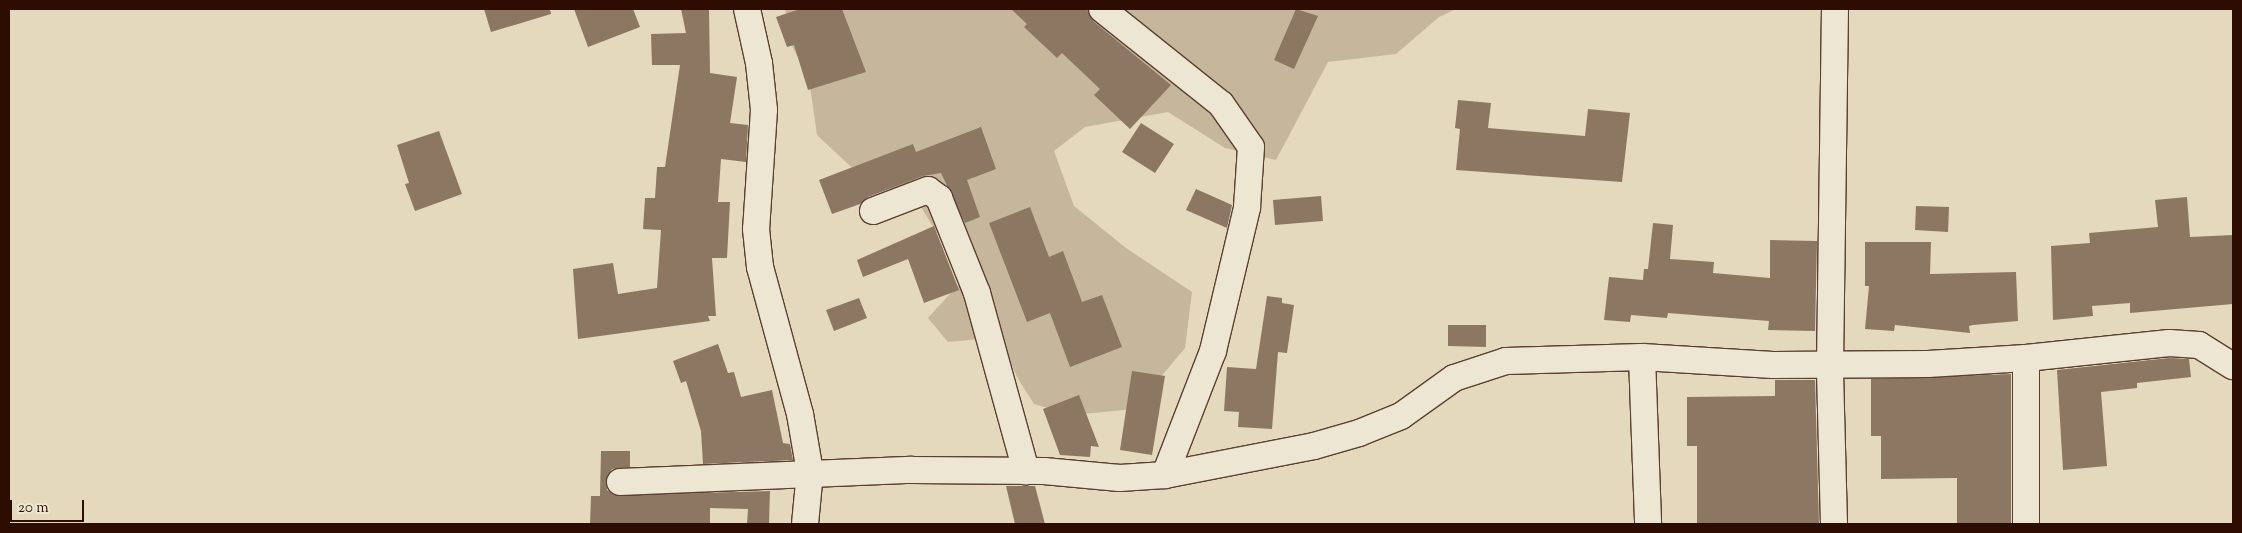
<!DOCTYPE html>
<html>
<head>
<meta charset="utf-8">
<style>
  body { margin:0 }
  #map { position:relative; width:2242px; height:533px; overflow:hidden; background:#e4d9bc; font-family:"Sorts Mill Goudy",serif }
  div>[style] { position:absolute }
  .green>* { inset:0; background:#c5b69c }
  .building>* { inset:0; background:#8c7763 }
  .roads { filter:drop-shadow(1px 0 #5b3f30) drop-shadow(-1px 0 #5b3f30) drop-shadow(0 1px #5b3f30) drop-shadow(0 -1px #5b3f30) }
  .minor>* { height:26px; margin:-13px; padding:0 13px; transform-origin:13px; border-radius:13px; background:#ede6d3 }
  span { translate:-50% -50%; white-space:nowrap; text-align:center; line-height:1.15; -webkit-text-stroke:4px #ede6d3; paint-order:stroke }
  .frame { position:absolute; inset:0; border:10px solid #2d0c02; pointer-events:none }
  .scale { position:absolute; left:10px; top:500px; width:74px; height:22px; box-sizing:border-box; border:2px solid #2d0c02; border-top:0; padding-left:6px; font-size:15px; line-height:18px; white-space:nowrap; color:#2d0c02; -webkit-text-stroke:4px #ede6d3; paint-order:stroke }
</style>
</head>
<body>
<div id="map">
  <div class="green">
    <div style="clip-path:polygon(785px 9px,1456px 9px,1439px 17px,1396px 54px,1328px 62px,1276px 160px,1225px 148px,1168px 112px,1085px 127px,1054px 151px,1074px 206px,1126px 248px,1192px 292px,1185px 348px,1134px 409px,1072px 415px,1034px 404px,1017px 377px,1000px 337px,948px 342px,928px 318px,970px 272px,935px 230px,915px 197px,865px 180px,817px 135px,809px 79px,792px 46px)"></div>
  </div>
  <div class="building">
    <div style="clip-path:polygon(484px 9px,550px 9px,551px 14px,491px 32px)"></div>
    <div style="clip-path:polygon(574px 9px,633px 9px,640px 27px,588px 47px)"></div>
    <div style="clip-path:polygon(681px 9px,709px 9px,710px 73px,737px 77px,730px 123px,748px 125px,746px 162px,721px 159px,718px 202px,730px 202px,727px 258px,712px 258px,716px 316px,708px 316px,710px 321px,578px 339px,573px 269px,613px 263px,618px 294px,657px 288px,661px 230px,643px 229px,645px 198px,655px 198px,657px 167px,665px 167px,680px 65px,652px 65px,651px 34px,686px 33px)"></div>
    <div style="clip-path:polygon(800px 9px,842px 9px,866px 72px,808px 90px,794px 45px,787px 47px,776px 17px)"></div>
    <div style="clip-path:polygon(1011px 9px,1087px 9px,1093px 21px,1171px 85px,1130px 129px,1094px 95px,1100px 89px,1062px 53px,1057px 58px,1024px 27px,1027px 24px)"></div>
    <div style="clip-path:polygon(1296px 9px,1318px 16px,1294px 69px,1274px 60px)"></div>
    <div style="clip-path:polygon(1458px 100px,1491px 103px,1488px 128px,1585px 136px,1588px 109px,1630px 113px,1622px 182px,1456px 170px,1460px 129px,1455px 128px)"></div>
    <div style="clip-path:polygon(1141px 123px,1174px 144px,1155px 173px,1122px 152px)"></div>
    <div style="clip-path:polygon(981px 127px,996px 169px,967px 180px,980px 217px,965px 223px,941px 173px,923px 176px,868px 197px,860px 204px,832px 214px,819px 180px,913px 144px,916px 152px)"></div>
    <div style="clip-path:polygon(439px 131px,462px 194px,415px 211px,405px 184px,409px 183px,397px 145px)"></div>
    <div style="clip-path:polygon(1196px 189px,1232px 205px,1227px 228px,1186px 210px)"></div>
    <div style="clip-path:polygon(1321px 196px,1323px 221px,1275px 225px,1273px 200px)"></div>
    <div style="clip-path:polygon(2187px 197px,2190px 237px,2233px 235px,2233px 304px,2130px 313px,2130px 303px,2092px 306px,2093px 316px,2053px 320px,2051px 246px,2090px 243px,2089px 233px,2158px 227px,2155px 200px)"></div>
    <div style="clip-path:polygon(1916px 206px,1949px 207px,1948px 232px,1915px 230px)"></div>
    <div style="clip-path:polygon(1030px 207px,1049px 257px,1063px 251px,1082px 302px,1102px 295px,1122px 347px,1070px 367px,1050px 313px,1027px 322px,989px 223px)"></div>
    <div style="clip-path:polygon(1653px 223px,1673px 225px,1670px 259px,1714px 262px,1713px 273px,1770px 278px,1770px 240px,1817px 241px,1815px 331px,1768px 330px,1769px 321px,1668px 313px,1667px 318px,1631px 315px,1630px 322px,1604px 320px,1609px 277px,1643px 280px,1644px 269px,1648px 269px)"></div>
    <div style="clip-path:polygon(934px 226px,959px 290px,924px 303px,908px 259px,863px 277px,857px 260px)"></div>
    <div style="clip-path:polygon(1865px 242px,1931px 242px,1930px 274px,2016px 272px,2018px 321px,1973px 325px,1969px 326px,1970px 333px,1895px 325px,1894px 331px,1865px 329px,1869px 286px,1865px 286px)"></div>
    <div style="clip-path:polygon(1267px 296px,1282px 298px,1282px 303px,1294px 305px,1287px 353px,1278px 352px,1272px 429px,1238px 427px,1239px 412px,1224px 411px,1227px 367px,1256px 369px)"></div>
    <div style="clip-path:polygon(859px 298px,867px 318px,834px 331px,826px 310px)"></div>
    <div style="clip-path:polygon(1448px 325px,1486px 325px,1486px 347px,1448px 346px)"></div>
    <div style="clip-path:polygon(718px 344px,728px 373px,734px 372px,741px 397px,772px 390px,783px 443px,790px 444px,793px 460px,703px 464px,701px 431px,686px 381px,681px 383px,673px 361px)"></div>
    <div style="clip-path:polygon(2169px 358px,2189px 359px,2191px 377px,2137px 383px,2137px 388px,2101px 392px,2107px 466px,2063px 470px,2057px 370px)"></div>
    <div style="clip-path:polygon(1132px 371px,1165px 376px,1152px 455px,1120px 450px)"></div>
    <div style="clip-path:polygon(2011px 374px,2011px 524px,1957px 524px,1957px 478px,1881px 479px,1881px 436px,1871px 436px,1871px 379px)"></div>
    <div style="clip-path:polygon(1775px 380px,1815px 380px,1819px 524px,1697px 524px,1697px 446px,1687px 446px,1687px 397px,1775px 396px)"></div>
    <div style="clip-path:polygon(1079px 395px,1099px 447px,1091px 446px,1090px 457px,1060px 455px,1043px 409px)"></div>
    <div style="clip-path:polygon(601px 451px,630px 451px,630px 467px,612px 469px,607px 476px,607px 490px,614px 495px,770px 491px,769px 524px,747px 524px,748px 509px,710px 508px,710px 524px,590px 524px,591px 496px,600px 496px)"></div>
    <div style="clip-path:polygon(1006px 486px,1035px 486px,1045px 524px,1015px 524px)"></div>
  </div>
  <div class="roads">
    <div class="minor">
      <div style="left:747px;top:9px;width:55px;rotate:77.5deg"></div>
      <div style="left:759px;top:63px;width:47px;rotate:83.9deg"></div>
      <div style="left:764px;top:110px;width:119px;rotate:93.8deg"></div>
      <div style="left:756px;top:229px;width:38px;rotate:84deg"></div>
      <div style="left:760px;top:267px;width:152px;rotate:74.8deg"></div>
      <div style="left:800px;top:414px;width:59px;rotate:80.2deg"></div>
      <div style="left:810px;top:472px;width:52px;rotate:95.5deg"></div>
      <div style="left:1102px;top:9px;width:152px;rotate:38.6deg"></div>
      <div style="left:1221px;top:104px;width:52px;rotate:55.1deg"></div>
      <div style="left:1251px;top:147px;width:61px;rotate:93.8deg"></div>
      <div style="left:1247px;top:208px;width:147px;rotate:103.4deg"></div>
      <div style="left:1213px;top:351px;width:133px;rotate:111.2deg"></div>
      <div style="left:873px;top:211px;width:59px;rotate:-20.9deg"></div>
      <div style="left:928px;top:190px;width:14px;rotate:36deg"></div>
      <div style="left:939px;top:198px;width:102px;rotate:68.2deg"></div>
      <div style="left:977px;top:293px;width:185px;rotate:74.6deg"></div>
      <div style="left:1642px;top:357px;width:167px;rotate:87.9deg"></div>
      <div style="left:620px;top:482px;width:292px;rotate:-2.4deg"></div>
      <div style="left:912px;top:470px;width:132px;rotate:0.4deg"></div>
      <div style="left:1044px;top:471px;width:76px;rotate:5.3deg"></div>
      <div style="left:1120px;top:478px;width:45px;rotate:-3.8deg"></div>
      <div style="left:1165px;top:475px;width:152px;rotate:-11deg"></div>
      <div style="left:1314px;top:446px;width:47px;rotate:-16.1deg"></div>
      <div style="left:1359px;top:433px;width:45px;rotate:-22deg"></div>
      <div style="left:1401px;top:416px;width:65px;rotate:-35.6deg"></div>
      <div style="left:1454px;top:378px;width:55px;rotate:-18.1deg"></div>
      <div style="left:1506px;top:361px;width:136px;rotate:-1.7deg"></div>
      <div style="left:1642px;top:357px;width:131px;rotate:3.5deg"></div>
      <div style="left:1773px;top:365px;width:155px;rotate:-0.4deg"></div>
      <div style="left:1928px;top:364px;width:98px;rotate:-3.5deg"></div>
      <div style="left:2026px;top:358px;width:144px;rotate:-6deg"></div>
      <div style="left:2169px;top:343px;width:30px;rotate:4deg"></div>
      <div style="left:2199px;top:345px;width:40px;rotate:32deg"></div>
      <div style="left:1834px;top:524px;width:158px;rotate:-91.5deg"></div>
      <div style="left:1830px;top:366px;width:357px;rotate:-89.2deg"></div>
      <div style="left:2026px;top:524px;width:166px;rotate:-90deg"></div>
    </div>
  </div>
  <div class="frame"></div>
  <div class="scale">20 m</div>
</div>
</body>
</html>
